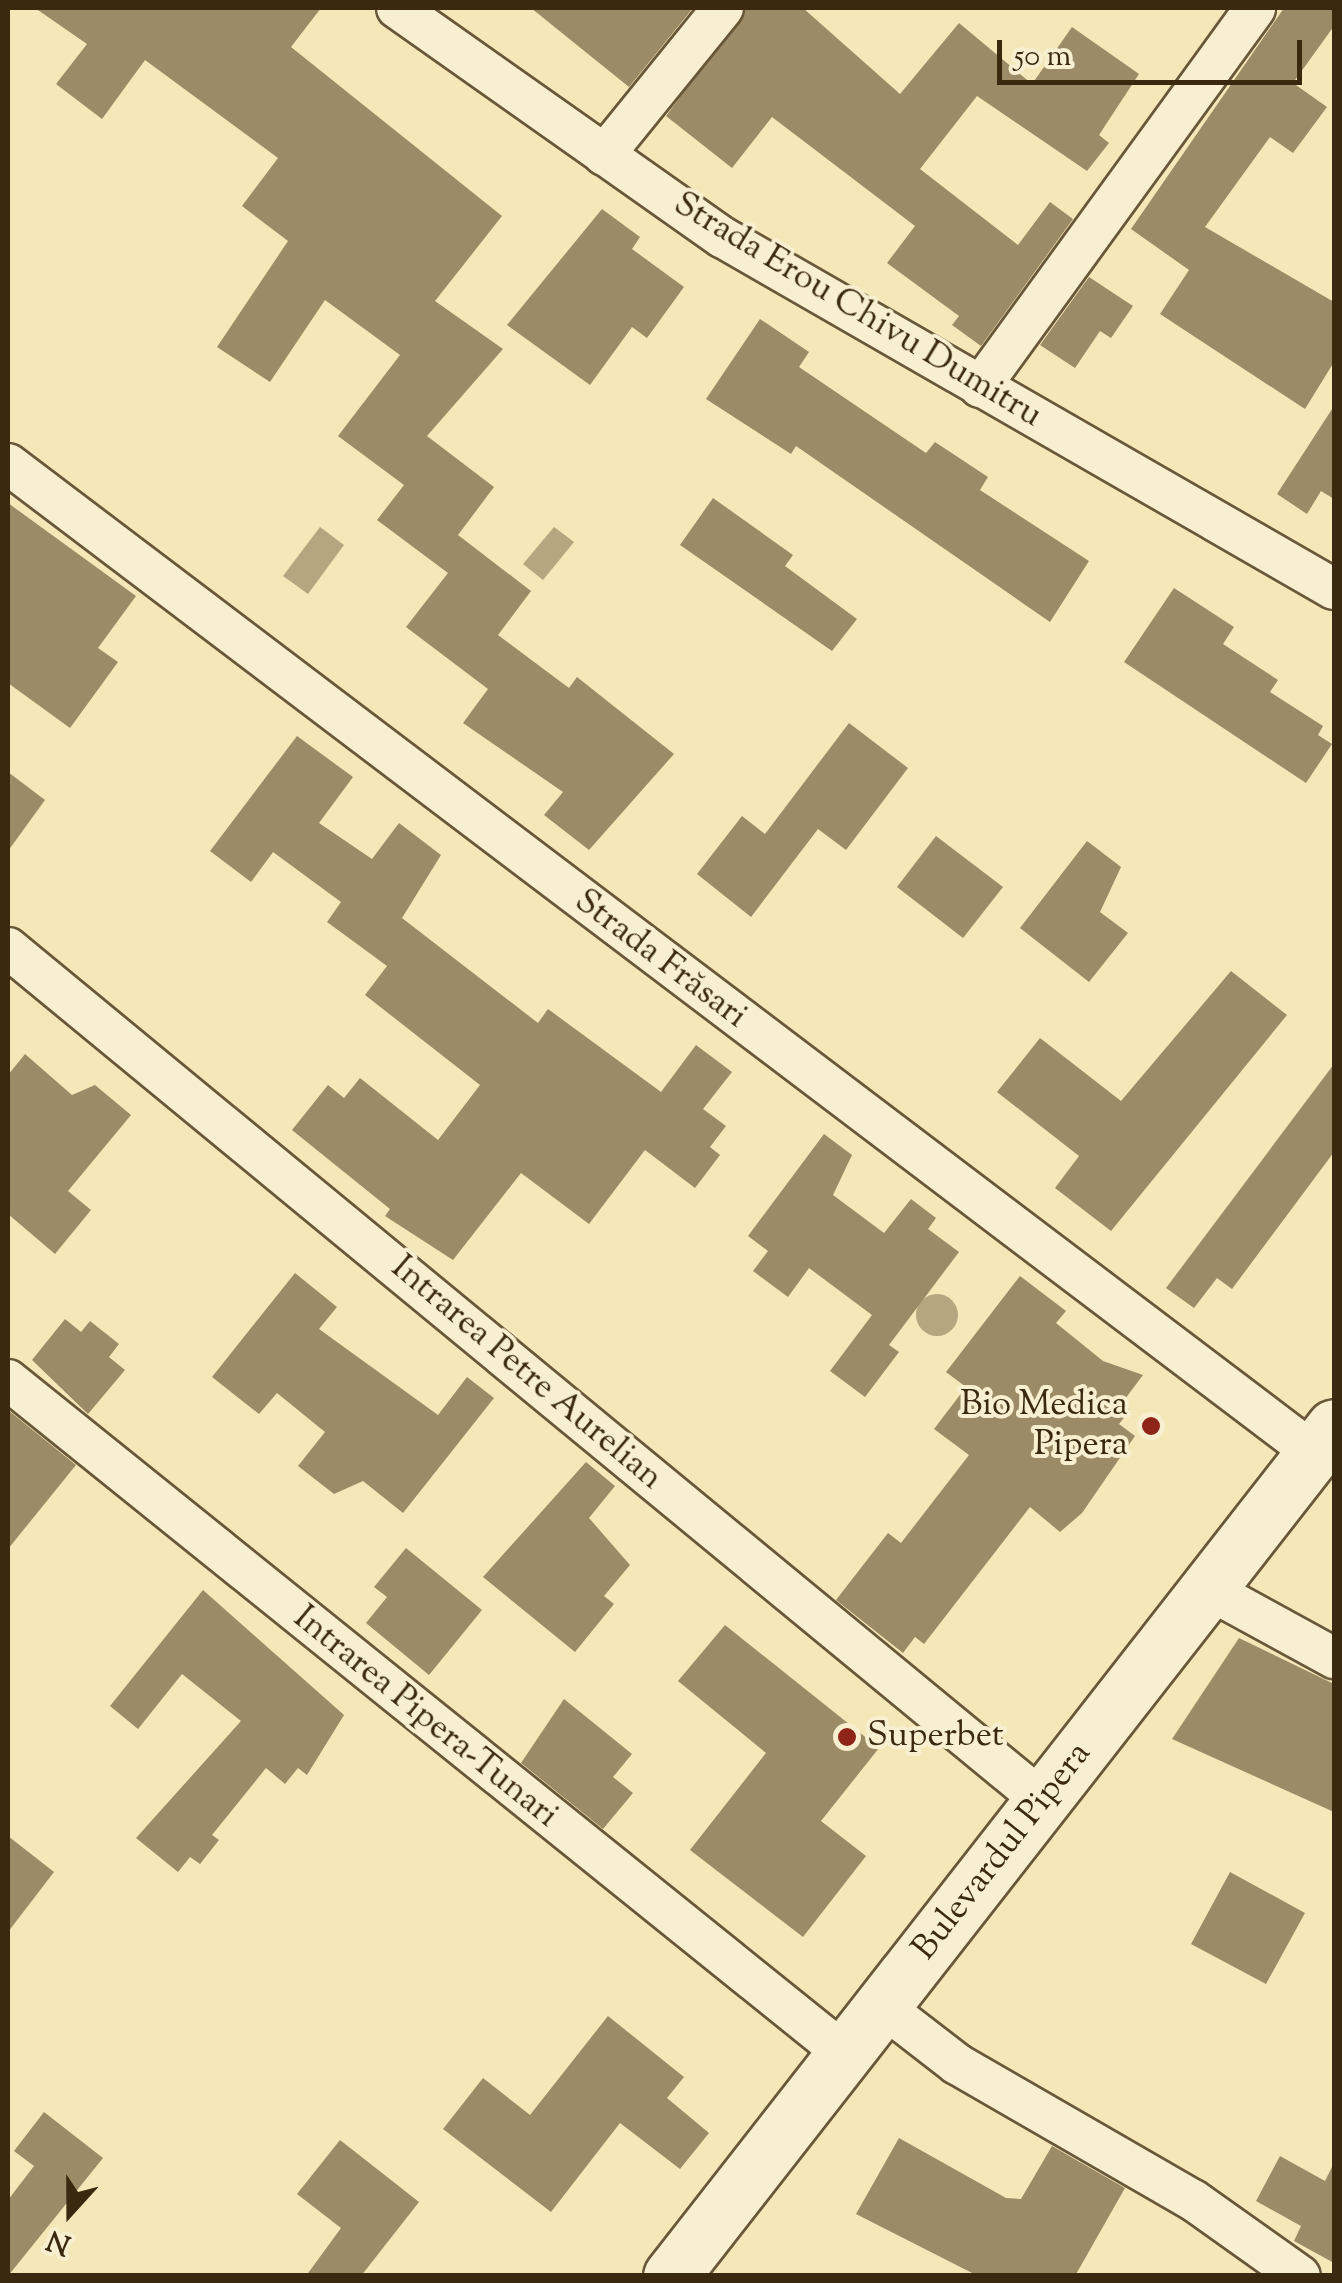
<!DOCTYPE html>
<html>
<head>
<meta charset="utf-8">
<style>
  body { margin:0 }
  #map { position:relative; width:1342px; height:2283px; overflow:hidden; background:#f4e7b8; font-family:"Sorts Mill Goudy",serif }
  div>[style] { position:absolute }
  .water>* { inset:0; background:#b5a67f }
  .round { border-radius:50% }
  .building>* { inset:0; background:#9b8c67 }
  .roads { filter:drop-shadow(2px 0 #685839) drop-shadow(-2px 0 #685839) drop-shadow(0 2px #685839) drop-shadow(0 -2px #685839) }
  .minor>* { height:40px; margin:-20px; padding:0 20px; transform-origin:20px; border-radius:20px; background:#f8efd1 }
  .secondary>* { height:55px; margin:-27.5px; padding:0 27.5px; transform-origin:27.5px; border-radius:27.5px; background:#f8efd1 }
  .dots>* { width:28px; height:28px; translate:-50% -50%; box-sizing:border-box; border:5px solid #f8efd1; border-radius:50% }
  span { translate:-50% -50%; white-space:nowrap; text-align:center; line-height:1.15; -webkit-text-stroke:8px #f8efd1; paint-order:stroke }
  .street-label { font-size:35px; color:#3a290f }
  .poi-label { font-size:35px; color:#3a290f }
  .right { translate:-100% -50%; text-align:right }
  .left { translate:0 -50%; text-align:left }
  .frame { position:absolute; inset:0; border:10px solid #3a290f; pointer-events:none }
  .north { position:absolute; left:20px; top:2163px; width:100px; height:100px; -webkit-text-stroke:8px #f8efd1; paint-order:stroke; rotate:201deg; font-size:28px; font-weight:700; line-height:40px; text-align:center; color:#3a290f }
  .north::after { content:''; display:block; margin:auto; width:35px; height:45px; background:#3a290f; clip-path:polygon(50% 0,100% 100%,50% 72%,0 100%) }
  .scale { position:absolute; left:997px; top:40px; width:305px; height:45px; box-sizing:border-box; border:5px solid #3a290f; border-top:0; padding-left:12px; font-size:30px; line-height:35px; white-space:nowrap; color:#3a290f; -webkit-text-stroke:8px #f8efd1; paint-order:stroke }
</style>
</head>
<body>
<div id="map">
  <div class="water">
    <div style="clip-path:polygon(320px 527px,344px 545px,308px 594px,283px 576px)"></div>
    <div style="clip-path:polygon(554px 527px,574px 542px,543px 580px,523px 564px)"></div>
    <div class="round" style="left:916px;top:1294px;width:42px;height:42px"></div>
  </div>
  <div class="building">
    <div style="clip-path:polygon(35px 8px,321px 8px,291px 47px,502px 216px,435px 301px,503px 349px,427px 436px,494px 487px,458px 535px,531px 591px,498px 635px,569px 688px,577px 677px,674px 754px,589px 850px,544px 815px,563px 792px,463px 723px,488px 689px,406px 627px,448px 573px,377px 520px,404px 485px,338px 436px,400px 355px,325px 300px,270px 382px,217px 347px,288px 241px,242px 206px,278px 158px,145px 60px,102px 119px,56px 84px,87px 44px)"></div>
    <div style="clip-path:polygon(531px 8px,693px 8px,629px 87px)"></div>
    <div style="clip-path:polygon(746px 8px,803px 8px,900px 94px,959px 23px,1032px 84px,1072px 27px,1139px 74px,1099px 135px,1109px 143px,1087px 171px,977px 96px,920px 169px,1018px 245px,1050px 202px,1073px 219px,981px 346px,952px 325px,959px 316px,887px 263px,915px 226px,772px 117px,732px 168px,666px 116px)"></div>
    <div style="clip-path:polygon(1284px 8px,1334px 8px,1334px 26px,1293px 83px,1327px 107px,1293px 153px,1270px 137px,1205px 227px,1334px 302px,1334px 362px,1305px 409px,1160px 314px,1189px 270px,1131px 229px)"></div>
    <div style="clip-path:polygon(602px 209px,640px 237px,632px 249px,684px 287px,647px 338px,632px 327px,590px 385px,507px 325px)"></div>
    <div style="clip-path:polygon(1089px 277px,1133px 306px,1111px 338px,1100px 331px,1075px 368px,1040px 345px)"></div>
    <div style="clip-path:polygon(760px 319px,809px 352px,799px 367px,926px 453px,935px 442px,988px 477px,980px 490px,1089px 561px,1050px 622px,796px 446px,791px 454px,706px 399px)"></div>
    <div style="clip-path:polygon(1334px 406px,1334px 499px,1321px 491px,1307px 514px,1277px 494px)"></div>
    <div style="clip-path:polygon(713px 498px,793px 555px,785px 566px,857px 619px,832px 651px,680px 545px)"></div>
    <div style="clip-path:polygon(8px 503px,136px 596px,98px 648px,118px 662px,70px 728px,8px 683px)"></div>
    <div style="clip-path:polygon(1174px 588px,1234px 627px,1223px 644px,1278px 680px,1270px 692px,1323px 726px,1318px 735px,1332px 744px,1306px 783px,1124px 662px)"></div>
    <div style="clip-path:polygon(849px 723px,908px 768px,846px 850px,818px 829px,751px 917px,697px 874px,742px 816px,765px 834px)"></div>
    <div style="clip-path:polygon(297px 736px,353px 777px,319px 823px,372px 859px,399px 823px,441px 855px,402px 918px,538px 1023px,548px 1009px,661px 1092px,696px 1045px,732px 1072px,703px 1109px,726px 1126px,710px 1147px,720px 1155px,695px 1188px,645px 1150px,589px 1224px,521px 1173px,453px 1260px,385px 1216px,390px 1209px,292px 1130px,328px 1085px,344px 1098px,360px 1078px,438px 1140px,480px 1085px,365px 995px,387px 966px,327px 922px,341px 902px,273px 852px,251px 882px,210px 851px)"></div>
    <div style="clip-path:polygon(8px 772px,45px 800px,8px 851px)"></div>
    <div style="clip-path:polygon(936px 836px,1003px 887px,963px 938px,897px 887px)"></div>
    <div style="clip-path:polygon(1087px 841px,1121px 867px,1100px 912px,1128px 933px,1089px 982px,1020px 928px)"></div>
    <div style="clip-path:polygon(1231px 971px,1287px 1015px,1111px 1231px,1055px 1188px,1079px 1156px,997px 1092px,1040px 1038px,1121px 1101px)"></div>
    <div style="clip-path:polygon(25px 1054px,72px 1095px,95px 1085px,131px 1115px,68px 1191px,91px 1210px,55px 1254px,8px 1214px,8px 1075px)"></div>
    <div style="clip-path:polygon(1334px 1064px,1334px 1152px,1232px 1289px,1217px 1278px,1194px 1308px,1166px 1288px)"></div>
    <div style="clip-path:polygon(824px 1134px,852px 1155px,833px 1195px,884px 1233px,911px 1199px,936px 1218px,928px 1229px,959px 1252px,889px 1345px,899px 1352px,865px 1397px,830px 1371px,872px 1315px,809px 1268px,788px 1297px,753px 1271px,768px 1251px,748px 1236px)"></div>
    <div style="clip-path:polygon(295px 1273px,337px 1307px,319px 1329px,438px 1415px,467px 1377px,494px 1398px,403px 1513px,363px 1481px,334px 1494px,298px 1466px,325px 1432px,277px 1393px,259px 1414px,212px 1377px)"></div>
    <div style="clip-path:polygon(1020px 1276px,1066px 1311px,1056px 1323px,1103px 1361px,1143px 1375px,1122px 1403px,1130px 1410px,1119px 1424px,1135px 1436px,1082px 1513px,1060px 1532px,1030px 1507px,924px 1644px,915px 1637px,903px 1653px,836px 1600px,888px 1533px,901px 1543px,969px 1455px,934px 1429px,966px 1387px,946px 1372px)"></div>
    <div style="clip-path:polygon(65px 1319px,81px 1332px,90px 1321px,119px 1344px,109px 1357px,125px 1370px,88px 1414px,32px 1360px)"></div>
    <div style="clip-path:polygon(8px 1410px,76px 1465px,8px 1549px)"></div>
    <div style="clip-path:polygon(586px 1462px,615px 1486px,589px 1518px,630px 1565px,604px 1596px,614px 1604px,575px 1652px,483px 1577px)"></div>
    <div style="clip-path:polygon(406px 1548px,482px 1610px,429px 1675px,366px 1623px,387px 1597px,374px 1587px)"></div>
    <div style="clip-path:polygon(203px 1590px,344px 1715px,307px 1775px,298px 1768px,285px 1784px,266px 1768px,212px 1835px,219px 1840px,200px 1864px,190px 1857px,178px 1872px,136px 1838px,241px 1721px,182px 1674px,138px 1729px,110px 1706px)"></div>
    <div style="clip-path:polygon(725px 1625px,879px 1748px,821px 1821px,866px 1856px,803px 1937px,690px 1850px,766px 1753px,678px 1681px)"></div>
    <div style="clip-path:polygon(1239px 1638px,1334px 1684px,1334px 1812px,1172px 1739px)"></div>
    <div style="clip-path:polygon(564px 1699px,632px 1754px,613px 1777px,633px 1793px,603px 1829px,521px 1763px)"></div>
    <div style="clip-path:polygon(8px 1836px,54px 1872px,8px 1932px)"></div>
    <div style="clip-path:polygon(1230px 1872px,1305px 1913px,1266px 1984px,1191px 1944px)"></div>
    <div style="clip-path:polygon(608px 2016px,684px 2077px,667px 2098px,709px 2133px,680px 2169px,620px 2123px,551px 2212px,443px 2129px,483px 2078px,530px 2115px)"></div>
    <div style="clip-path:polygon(44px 2112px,103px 2158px,8px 2276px,8px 2200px,34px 2166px,14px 2151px)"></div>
    <div style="clip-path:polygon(899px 2138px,1006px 2198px,1021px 2199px,1052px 2146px,1125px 2188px,1075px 2276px,978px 2276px,856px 2214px)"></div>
    <div style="clip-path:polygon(340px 2140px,419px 2202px,361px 2276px,306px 2276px,341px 2228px,297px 2194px)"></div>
    <div style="clip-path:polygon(1280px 2156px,1325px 2181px,1334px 2163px,1334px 2263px,1294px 2241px,1301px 2226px,1256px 2201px)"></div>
  </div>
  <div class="roads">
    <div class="minor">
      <div style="left:397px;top:8px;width:398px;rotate:35.2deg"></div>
      <div style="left:722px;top:237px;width:706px;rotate:29.91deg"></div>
      <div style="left:604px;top:155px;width:189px;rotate:-51deg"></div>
      <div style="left:980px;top:387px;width:468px;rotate:-54deg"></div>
      <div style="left:8px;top:464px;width:1638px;rotate:37.14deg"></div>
      <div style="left:8px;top:948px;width:1341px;rotate:39.49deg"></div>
      <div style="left:8px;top:1380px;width:1075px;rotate:38.84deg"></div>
      <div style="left:1208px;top:1589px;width:144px;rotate:28.7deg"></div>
      <div style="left:882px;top:2006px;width:95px;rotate:37.7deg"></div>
      <div style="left:957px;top:2064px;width:272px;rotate:30deg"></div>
      <div style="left:1193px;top:2200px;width:131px;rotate:35.4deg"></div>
    </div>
    <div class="secondary">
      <div style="left:671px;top:2276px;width:1077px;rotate:-52.01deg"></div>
    </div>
  </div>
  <div class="dots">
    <div style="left:1151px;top:1426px;background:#8f2418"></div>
    <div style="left:847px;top:1737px;background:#8f2418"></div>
  </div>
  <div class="street-label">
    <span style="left:857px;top:311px;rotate:31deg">Strada Erou Chivu Dumitru</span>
    <span style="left:660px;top:960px;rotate:37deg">Strada Frăsari</span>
    <span style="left:526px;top:1374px;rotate:40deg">Intrarea Petre Aurelian</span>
    <span style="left:425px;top:1718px;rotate:39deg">Intrarea Pipera-Tunari</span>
    <span style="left:1003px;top:1852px;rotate:-52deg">Bulevardul Pipera</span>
  </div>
  <div class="poi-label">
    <span class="right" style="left:1128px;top:1426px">Bio Medica<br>Pipera</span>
    <span class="left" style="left:867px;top:1737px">Superbet</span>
  </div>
  <div class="frame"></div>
  <div class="north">N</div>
  <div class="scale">50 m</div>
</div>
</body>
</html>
